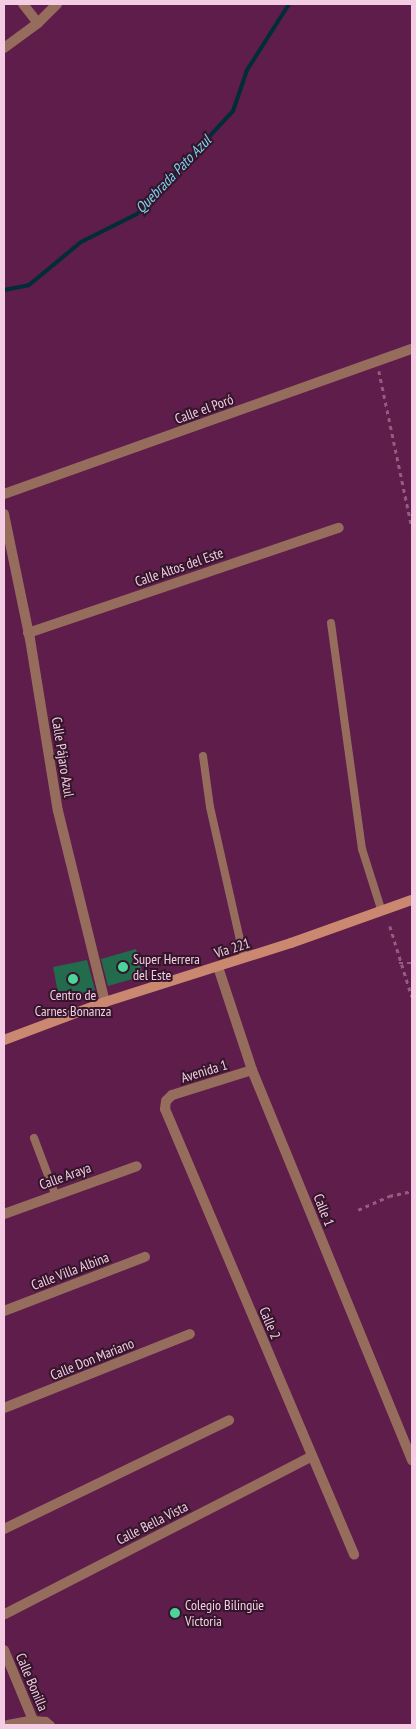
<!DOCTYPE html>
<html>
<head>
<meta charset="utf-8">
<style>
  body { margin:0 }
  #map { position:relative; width:416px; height:1729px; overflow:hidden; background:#5e1d4a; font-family:"PT Sans Narrow",sans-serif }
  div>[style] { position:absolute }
  .stream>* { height:4px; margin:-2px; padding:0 2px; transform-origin:2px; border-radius:2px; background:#002d3a }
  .building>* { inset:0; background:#236b4d }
  .path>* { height:2.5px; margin-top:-1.25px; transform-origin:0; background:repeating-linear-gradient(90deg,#945c82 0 4px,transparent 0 8px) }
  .service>* { height:8px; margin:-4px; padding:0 4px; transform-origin:4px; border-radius:4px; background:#966d5d }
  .minor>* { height:10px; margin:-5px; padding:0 5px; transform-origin:5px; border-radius:5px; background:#966d5d }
  .secondary>* { height:10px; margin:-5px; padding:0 5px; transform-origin:5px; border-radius:5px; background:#c9886f }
  .dots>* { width:14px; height:14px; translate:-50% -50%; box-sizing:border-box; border:2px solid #331629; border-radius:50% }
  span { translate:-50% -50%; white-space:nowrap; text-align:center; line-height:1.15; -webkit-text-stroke:4px #331629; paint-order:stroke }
  .street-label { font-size:14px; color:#f4cce4 }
  .poi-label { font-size:14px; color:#f4cce4 }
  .left { translate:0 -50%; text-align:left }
  .water-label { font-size:15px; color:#7ad4f2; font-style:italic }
  .frame { position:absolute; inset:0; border:5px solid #f4cce4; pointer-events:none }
</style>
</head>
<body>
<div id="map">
  <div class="stream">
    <div style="left:4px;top:290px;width:25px;rotate:-11deg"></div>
    <div style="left:29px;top:285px;width:67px;rotate:-39.6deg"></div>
    <div style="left:81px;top:242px;width:63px;rotate:-26.6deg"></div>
    <div style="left:137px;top:214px;width:141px;rotate:-47deg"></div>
    <div style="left:233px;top:111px;width:43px;rotate:-71.1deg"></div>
    <div style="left:247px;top:70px;width:78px;rotate:-57.5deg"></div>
  </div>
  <div class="building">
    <div style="clip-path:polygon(136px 949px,143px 976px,108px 986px,101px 959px)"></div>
    <div style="clip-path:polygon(87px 960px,95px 990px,59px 998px,53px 967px)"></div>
  </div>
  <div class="path">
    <div style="left:379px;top:371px;width:160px;rotate:78.1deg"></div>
    <div style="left:390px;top:926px;width:74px;rotate:72.8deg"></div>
    <div style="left:399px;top:963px;width:13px"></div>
    <div style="left:358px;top:1210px;width:34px;rotate:-24deg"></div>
    <div style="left:389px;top:1196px;width:24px;rotate:-12deg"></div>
  </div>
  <div class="service">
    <div style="left:331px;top:623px;width:228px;rotate:82.2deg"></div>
    <div style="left:362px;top:849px;width:63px;rotate:72.4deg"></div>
    <div style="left:203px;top:756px;width:51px;rotate:82.2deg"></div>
    <div style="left:210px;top:807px;width:155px;rotate:77.3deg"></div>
    <div style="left:34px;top:1138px;width:60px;rotate:69.4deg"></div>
    <div style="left:34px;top:1720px;width:12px;rotate:5deg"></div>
    <div style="left:46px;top:1721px;width:6px;rotate:39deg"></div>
  </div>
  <div class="minor">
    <div style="left:23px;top:4px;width:24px;rotate:52deg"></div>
    <div style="left:4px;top:48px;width:42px;rotate:-36.3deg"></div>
    <div style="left:38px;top:23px;width:27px;rotate:-45deg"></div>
    <div style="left:4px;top:494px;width:433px;rotate:-19.6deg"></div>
    <div style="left:4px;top:514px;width:128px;rotate:78.3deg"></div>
    <div style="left:30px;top:639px;width:174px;rotate:80.8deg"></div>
    <div style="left:58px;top:811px;width:197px;rotate:76.2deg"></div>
    <div style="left:28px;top:633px;width:328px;rotate:-18.7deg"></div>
    <div style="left:218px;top:967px;width:108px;rotate:71.7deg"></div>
    <div style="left:252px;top:1070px;width:422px;rotate:67.7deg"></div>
    <div style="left:252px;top:1070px;width:84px;rotate:162.6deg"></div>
    <div style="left:172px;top:1095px;width:8px;rotate:135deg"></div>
    <div style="left:166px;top:1101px;width:8px;rotate:97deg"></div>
    <div style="left:165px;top:1109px;width:484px;rotate:67deg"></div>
    <div style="left:4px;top:1214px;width:141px;rotate:-19.8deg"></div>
    <div style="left:4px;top:1311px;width:151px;rotate:-21deg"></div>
    <div style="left:4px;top:1408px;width:200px;rotate:-21.7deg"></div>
    <div style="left:4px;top:1529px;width:250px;rotate:-25.8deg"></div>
    <div style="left:5px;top:1614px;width:344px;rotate:-27.2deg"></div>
    <div style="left:4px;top:1650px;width:81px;rotate:67.5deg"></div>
    <div style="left:8px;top:1725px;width:26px;rotate:-11deg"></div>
  </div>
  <div class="secondary">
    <div style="left:4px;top:1040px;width:108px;rotate:-20.6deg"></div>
    <div style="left:105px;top:1002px;width:195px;rotate:-17.6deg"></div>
    <div style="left:291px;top:943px;width:128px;rotate:-19.6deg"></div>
  </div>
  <div class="dots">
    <div style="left:123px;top:967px;background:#4cd49b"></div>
    <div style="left:73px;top:979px;background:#4cd49b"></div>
    <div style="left:175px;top:1613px;background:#4cd49b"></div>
  </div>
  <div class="street-label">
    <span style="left:204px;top:409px;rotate:-20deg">Calle el Poró</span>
    <span style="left:179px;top:567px;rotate:-19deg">Calle Altos del Este</span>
    <span style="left:63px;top:757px;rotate:81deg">Calle Pájaro Azul</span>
    <span style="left:232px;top:948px;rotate:-18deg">Vía 221</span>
    <span style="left:204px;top:1071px;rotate:-17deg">Avenida 1</span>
    <span style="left:65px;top:1176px;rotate:-20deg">Calle Araya</span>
    <span style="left:324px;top:1210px;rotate:68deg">Calle 1</span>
    <span style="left:70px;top:1271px;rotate:-21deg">Calle Villa Albina</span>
    <span style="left:270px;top:1323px;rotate:67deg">Calle 2</span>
    <span style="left:92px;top:1359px;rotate:-22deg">Calle Don Mariano</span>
    <span style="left:152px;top:1523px;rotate:-27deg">Calle Bella Vista</span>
    <span style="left:32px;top:1682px;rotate:67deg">Calle Bonilla</span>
  </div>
  <div class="poi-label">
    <span class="left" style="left:133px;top:967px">Super Herrera<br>del Este</span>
    <span style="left:73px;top:1003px">Centro de<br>Carnes Bonanza</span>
    <span class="left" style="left:185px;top:1613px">Colegio Bilingüe<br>Victoria</span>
  </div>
  <div class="water-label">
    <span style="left:173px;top:174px;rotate:-46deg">Quebrada Pato Azul</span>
  </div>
  <div class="frame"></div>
</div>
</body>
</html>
